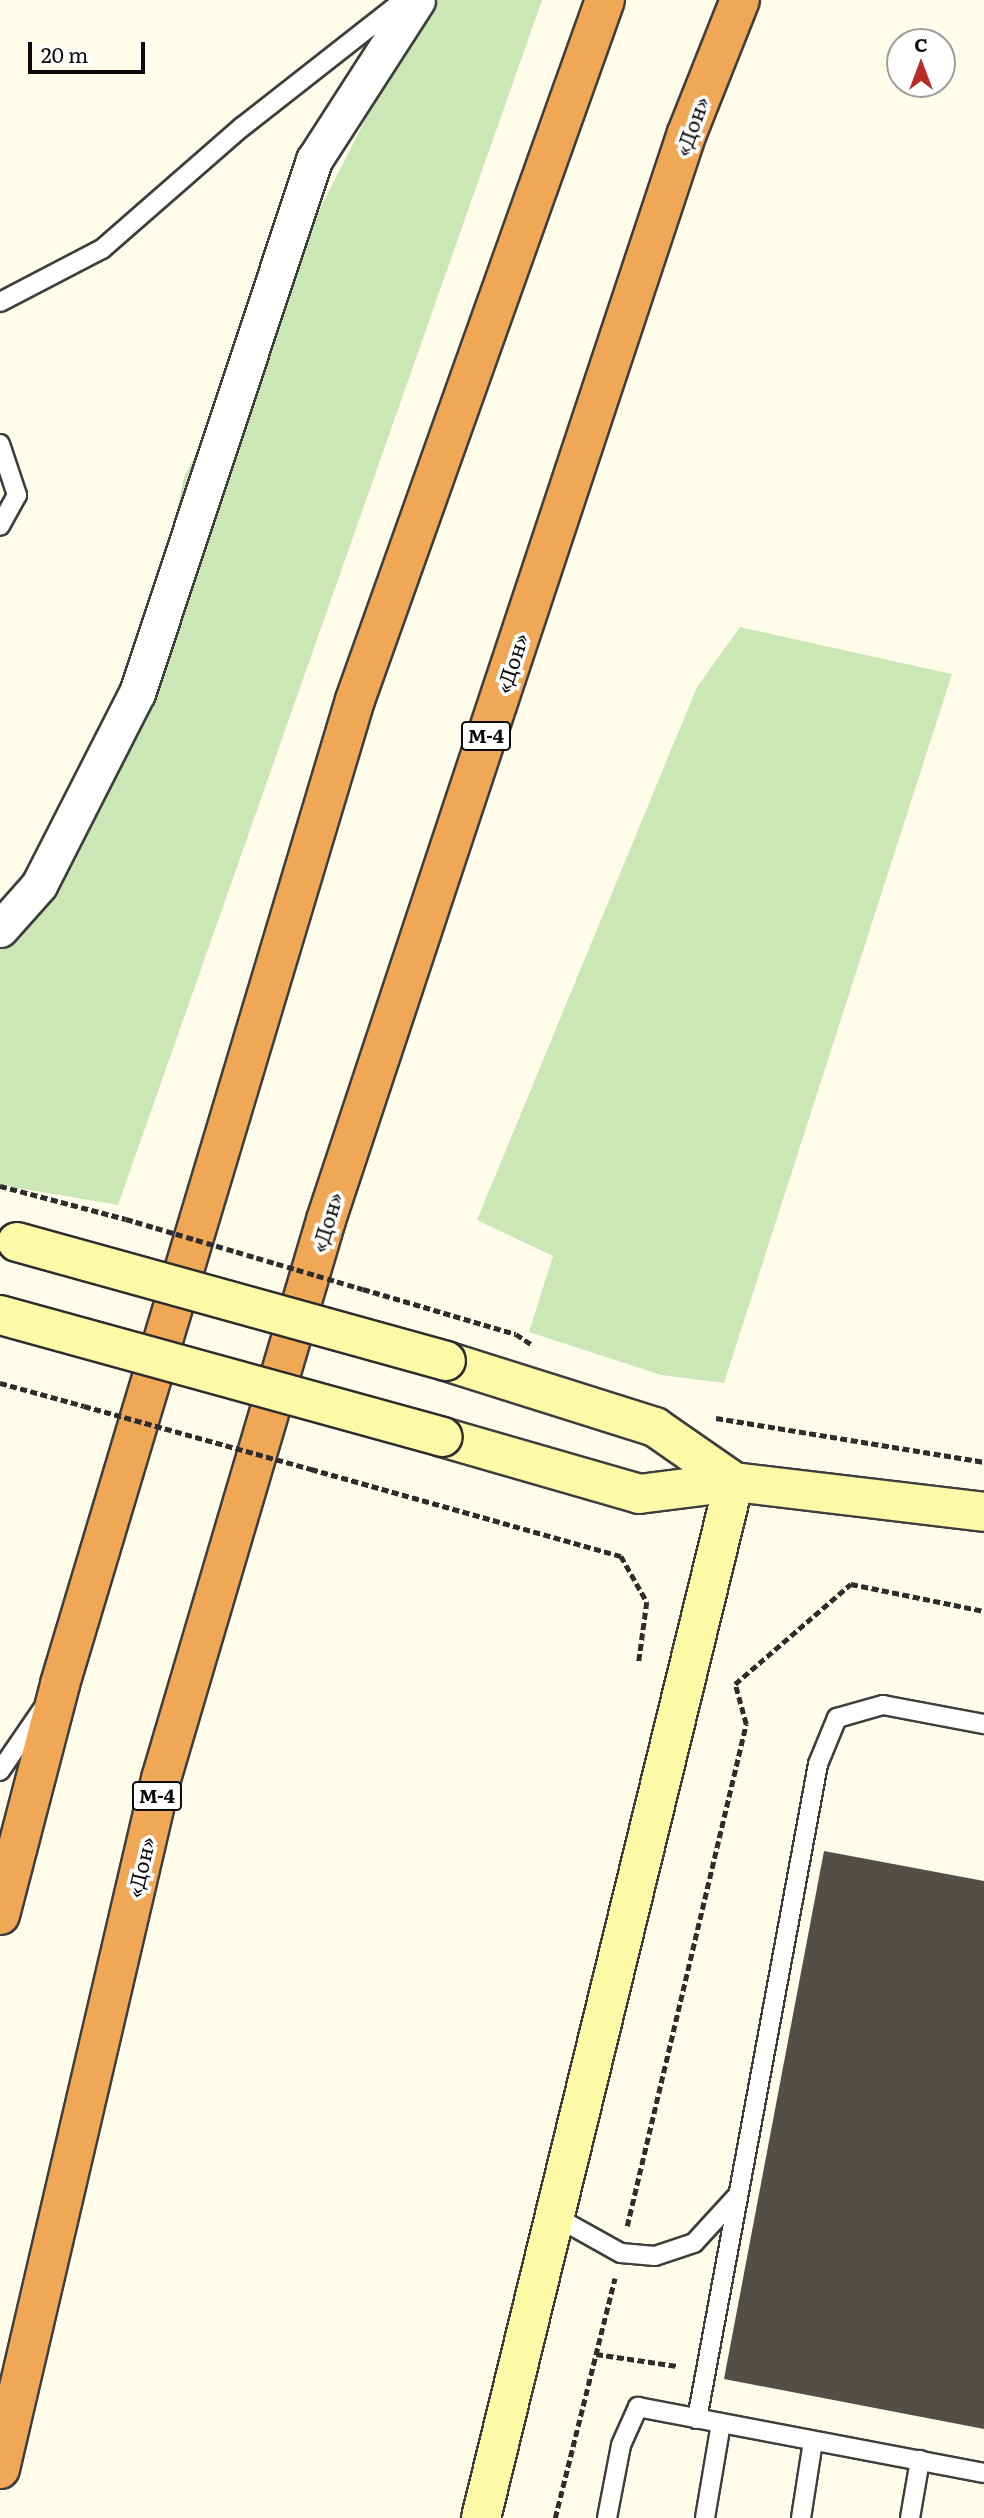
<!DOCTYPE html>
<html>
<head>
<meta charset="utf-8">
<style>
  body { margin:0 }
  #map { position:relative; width:984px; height:2518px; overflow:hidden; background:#fffcea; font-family:Literata,serif }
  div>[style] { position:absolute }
  .green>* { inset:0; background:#cce7b6 }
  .building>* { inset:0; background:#544e48 }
  .path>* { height:4.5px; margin-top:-2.25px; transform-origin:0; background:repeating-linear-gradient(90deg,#2d2d2d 0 7px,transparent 0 10.5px) }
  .roads { filter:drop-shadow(2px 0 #3e3e3e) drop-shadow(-2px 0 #3e3e3e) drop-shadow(0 2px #3e3e3e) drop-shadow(0 -2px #3e3e3e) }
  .lane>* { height:18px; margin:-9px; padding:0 9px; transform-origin:9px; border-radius:9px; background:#fff }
  .street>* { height:35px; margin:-17.5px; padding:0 17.5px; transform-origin:17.5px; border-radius:17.5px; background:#fff }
  .secondary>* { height:38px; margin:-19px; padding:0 19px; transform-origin:19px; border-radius:19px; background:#fdfaa7 }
  .highway>* { height:38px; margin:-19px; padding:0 19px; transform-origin:19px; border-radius:19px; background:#f1a856 }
  .path-bridge>* { height:4.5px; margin-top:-2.25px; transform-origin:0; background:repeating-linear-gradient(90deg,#2d2d2d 0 7px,transparent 0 10.5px) }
  .bridges { filter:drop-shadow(2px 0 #2d2d2d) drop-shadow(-2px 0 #2d2d2d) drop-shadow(0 2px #2d2d2d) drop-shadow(0 -2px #2d2d2d) }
  .secondary-bridge>* { height:38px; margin:-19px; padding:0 19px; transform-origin:19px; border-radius:19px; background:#fdfaa7 }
  span { translate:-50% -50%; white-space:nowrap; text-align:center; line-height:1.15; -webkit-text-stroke:7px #fff; paint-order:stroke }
  .shield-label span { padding:2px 5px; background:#fff; border:2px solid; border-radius:5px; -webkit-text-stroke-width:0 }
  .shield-label { font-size:19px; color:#0b0b0b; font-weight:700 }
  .street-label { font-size:21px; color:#0b0b0b }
  .north { position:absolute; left:886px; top:28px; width:70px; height:70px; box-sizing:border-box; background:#fff; border:2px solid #9d9d9d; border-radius:50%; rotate:0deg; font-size:19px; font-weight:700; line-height:28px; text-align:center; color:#0b0b0b }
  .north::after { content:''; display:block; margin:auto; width:24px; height:32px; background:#b72b28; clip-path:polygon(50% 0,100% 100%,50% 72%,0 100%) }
  .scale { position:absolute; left:28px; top:42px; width:117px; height:32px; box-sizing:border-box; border:4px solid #0b0b0b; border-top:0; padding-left:9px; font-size:21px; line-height:24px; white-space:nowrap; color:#0b0b0b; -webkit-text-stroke:5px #fff; paint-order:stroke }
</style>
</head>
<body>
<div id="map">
  <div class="green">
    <div style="clip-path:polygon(426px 0,542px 0,118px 1205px,0 1185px,0 909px,141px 682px,184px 477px)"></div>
    <div style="clip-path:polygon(740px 627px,952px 674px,724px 1383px,661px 1375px,529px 1332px,553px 1256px,477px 1220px,697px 687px)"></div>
  </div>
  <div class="building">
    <div style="clip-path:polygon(824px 1851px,984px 1881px,984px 2429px,724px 2379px)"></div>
  </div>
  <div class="path">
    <div style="left:0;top:1186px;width:130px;rotate:14.7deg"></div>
    <div style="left:363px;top:1289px;width:159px;rotate:16.4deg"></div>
    <div style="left:516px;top:1334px;width:18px;rotate:34deg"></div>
    <div style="left:0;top:1383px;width:87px;rotate:15.3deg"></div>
    <div style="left:716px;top:1418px;width:272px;rotate:9.3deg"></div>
    <div style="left:311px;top:1469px;width:322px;rotate:15.7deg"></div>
    <div style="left:621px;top:1556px;width:53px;rotate:60.5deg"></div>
    <div style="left:647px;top:1602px;width:60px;rotate:97.7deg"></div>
    <div style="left:627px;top:2226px;width:516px;rotate:-76.66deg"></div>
    <div style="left:746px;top:1724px;width:41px;rotate:-105.4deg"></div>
    <div style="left:735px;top:1684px;width:153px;rotate:-40.8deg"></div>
    <div style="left:851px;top:1584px;width:136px;rotate:11.5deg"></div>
    <div style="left:596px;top:2354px;width:82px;rotate:8.4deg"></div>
    <div style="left:555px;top:2518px;width:247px;rotate:-76deg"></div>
  </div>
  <div class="roads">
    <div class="lane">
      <div style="left:0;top:302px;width:115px;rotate:-27.5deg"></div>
      <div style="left:102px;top:249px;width:186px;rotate:-41.1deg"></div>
      <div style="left:242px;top:127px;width:206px;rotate:-38.1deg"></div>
      <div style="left:0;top:444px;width:54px;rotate:71.6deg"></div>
      <div style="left:17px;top:495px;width:35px;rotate:119deg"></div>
      <div style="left:0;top:1771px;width:74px;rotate:-55.5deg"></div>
      <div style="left:558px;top:2218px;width:72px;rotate:29.1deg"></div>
      <div style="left:621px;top:2253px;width:34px;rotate:5deg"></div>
      <div style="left:655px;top:2256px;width:41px;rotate:-18.4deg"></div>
      <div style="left:694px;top:2243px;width:65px;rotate:-47.5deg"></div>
      <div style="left:697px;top:2419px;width:666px;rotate:-79.53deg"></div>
      <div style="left:818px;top:1764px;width:50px;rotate:-67.6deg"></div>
      <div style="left:837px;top:1718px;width:48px;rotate:-15.8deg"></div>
      <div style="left:883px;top:1705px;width:103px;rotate:10.7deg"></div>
      <div style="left:607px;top:2518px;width:74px;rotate:-79.1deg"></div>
      <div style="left:621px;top:2445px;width:42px;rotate:-65.9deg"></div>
      <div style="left:638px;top:2407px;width:352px;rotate:10.8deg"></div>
      <div style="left:705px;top:2518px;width:96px;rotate:-80.4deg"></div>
      <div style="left:801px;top:2518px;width:78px;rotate:-81.1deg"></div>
      <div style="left:910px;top:2518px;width:59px;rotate:-80.2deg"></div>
    </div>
    <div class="street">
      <div style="left:0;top:929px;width:59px;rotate:-48.4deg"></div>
      <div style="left:39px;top:885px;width:216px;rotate:-63deg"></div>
      <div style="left:137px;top:693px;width:562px;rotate:-71.63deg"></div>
      <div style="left:314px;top:160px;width:190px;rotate:-57.2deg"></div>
    </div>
    <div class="secondary">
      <div style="left:446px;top:1361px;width:219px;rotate:17.5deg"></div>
      <div style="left:655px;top:1427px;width:96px;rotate:34.8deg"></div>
      <div style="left:442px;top:1437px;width:205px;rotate:16.1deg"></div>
      <div style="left:639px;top:1494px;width:96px;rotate:-7.2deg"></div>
      <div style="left:734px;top:1482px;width:252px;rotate:6.8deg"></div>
      <div style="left:481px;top:2518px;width:1066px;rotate:-76.28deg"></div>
    </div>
    <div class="highway">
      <div style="left:0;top:1915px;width:239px;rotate:-75.4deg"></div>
      <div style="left:60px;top:1684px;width:1027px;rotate:-73.31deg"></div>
      <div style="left:355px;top:700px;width:743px;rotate:-70.35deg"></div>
      <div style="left:0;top:2469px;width:709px;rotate:-76.87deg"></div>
      <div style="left:161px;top:1779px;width:583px;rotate:-73.55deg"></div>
      <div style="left:326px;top:1220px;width:1145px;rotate:-71.63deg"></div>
      <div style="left:687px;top:133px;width:143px;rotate:-68.3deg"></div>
    </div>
  </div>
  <div class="path-bridge">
    <div style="left:126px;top:1219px;width:247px;rotate:16.5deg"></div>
    <div style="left:84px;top:1406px;width:236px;rotate:15.5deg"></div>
  </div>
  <div class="bridges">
    <div class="secondary-bridge">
      <div style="left:17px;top:1242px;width:445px;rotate:15.5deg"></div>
      <div style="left:0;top:1315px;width:459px;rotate:15.4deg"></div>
    </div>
  </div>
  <div class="shield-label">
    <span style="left:486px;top:736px">М-4</span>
    <span style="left:157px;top:1796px">М-4</span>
  </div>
  <div class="street-label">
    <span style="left:691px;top:126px;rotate:-70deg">«Дон»</span>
    <span style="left:511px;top:663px;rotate:-72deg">«Дон»</span>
    <span style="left:326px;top:1222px;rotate:-73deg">«Дон»</span>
    <span style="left:140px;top:1867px;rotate:-77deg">«Дон»</span>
  </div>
  <div class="north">С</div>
  <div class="scale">20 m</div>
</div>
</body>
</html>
